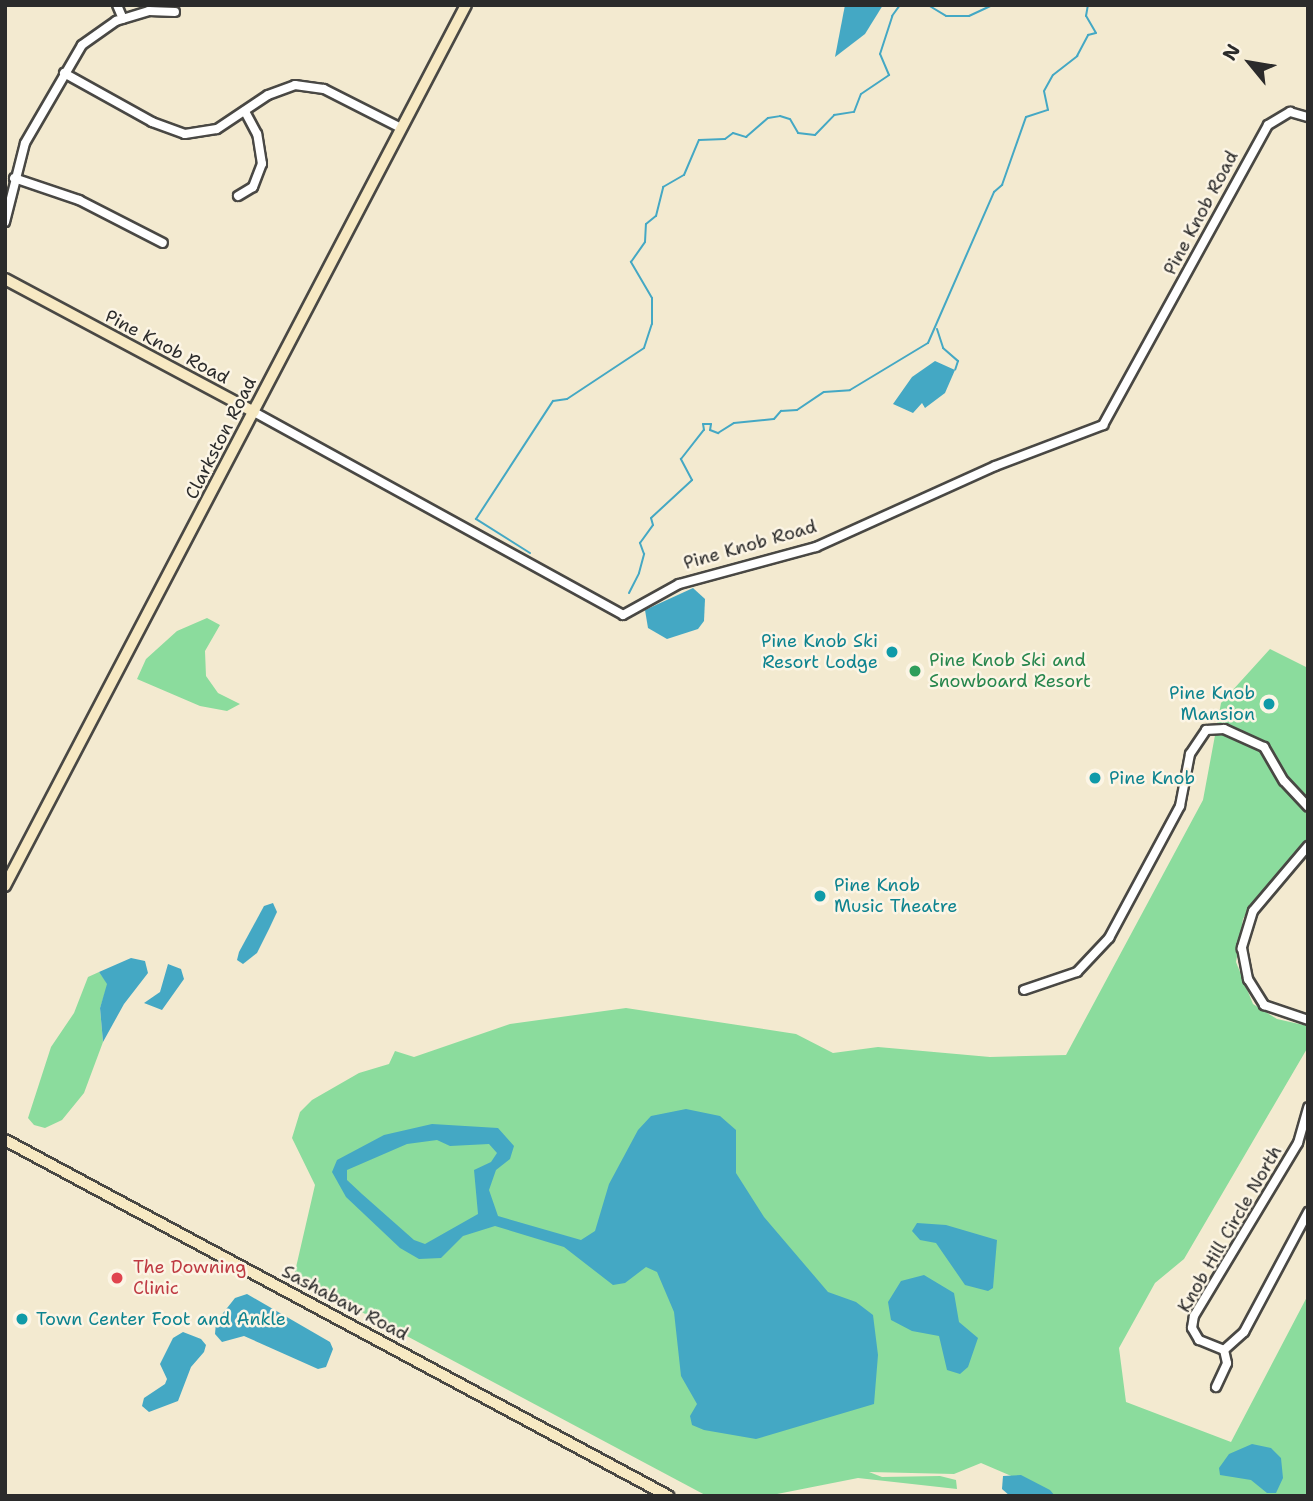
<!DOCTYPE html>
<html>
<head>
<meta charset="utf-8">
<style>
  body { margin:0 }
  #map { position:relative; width:1313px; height:1501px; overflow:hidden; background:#f3ead0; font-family:"Shantell Sans",sans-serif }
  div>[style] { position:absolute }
  .green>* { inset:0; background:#8bdc9d }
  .water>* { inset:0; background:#44a8c4 }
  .stream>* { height:2px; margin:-1px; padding:0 1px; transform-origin:1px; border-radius:1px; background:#44a8c4 }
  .roads { filter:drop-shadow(2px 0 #494844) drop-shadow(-2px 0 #494844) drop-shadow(0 2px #494844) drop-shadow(0 -2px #494844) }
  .street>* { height:8px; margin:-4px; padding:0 4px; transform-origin:4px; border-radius:4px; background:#fff }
  .secondary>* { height:10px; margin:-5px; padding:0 5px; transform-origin:5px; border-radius:5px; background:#f7e9c3 }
  .dots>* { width:19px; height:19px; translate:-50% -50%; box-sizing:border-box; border:4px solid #fcf5e5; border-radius:50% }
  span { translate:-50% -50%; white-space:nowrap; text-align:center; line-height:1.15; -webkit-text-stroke:5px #fcf5e5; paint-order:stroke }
  .street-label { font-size:18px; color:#2b2b2b }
  .culture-label { font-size:18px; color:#0d838f }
  .right { translate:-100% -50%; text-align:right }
  .left { translate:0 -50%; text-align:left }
  .leisure-label { font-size:18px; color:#27864d }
  .health-label { font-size:18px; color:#be3a42 }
  .frame { position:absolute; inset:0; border:7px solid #2b2b2b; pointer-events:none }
  .north { position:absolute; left:1215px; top:28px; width:70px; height:70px; -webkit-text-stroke:5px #fcf5e5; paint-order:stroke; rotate:300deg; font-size:19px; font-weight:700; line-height:28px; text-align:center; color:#2b2b2b }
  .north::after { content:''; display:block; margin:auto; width:24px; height:32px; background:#2b2b2b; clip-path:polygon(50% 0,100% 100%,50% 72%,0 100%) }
</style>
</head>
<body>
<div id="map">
  <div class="green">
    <div style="clip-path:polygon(207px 618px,220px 625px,205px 651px,206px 676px,218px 693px,240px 704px,227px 711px,200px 706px,137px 679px,146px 659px,177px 631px)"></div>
    <div style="clip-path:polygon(1270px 649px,1308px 668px,1308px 852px,1301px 847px,1254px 900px,1243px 919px,1236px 962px,1253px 1004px,1277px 1019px,1308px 1026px,1308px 1047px,1184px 1259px,1155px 1283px,1119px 1348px,1126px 1402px,1231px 1442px,1308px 1295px,1308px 1496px,1037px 1496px,1016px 1478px,981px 1463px,954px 1474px,869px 1472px,882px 1477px,940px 1476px,956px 1480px,957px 1489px,858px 1478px,767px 1496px,707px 1496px,294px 1276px,315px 1185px,292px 1138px,300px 1112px,312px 1100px,359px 1073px,389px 1064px,395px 1051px,414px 1057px,510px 1024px,626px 1008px,796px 1034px,833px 1053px,878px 1047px,990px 1057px,1066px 1055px,1203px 800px,1221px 703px)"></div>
    <div style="clip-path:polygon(99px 972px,108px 984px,100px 1008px,103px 1042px,84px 1093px,62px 1120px,45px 1128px,34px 1125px,28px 1118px,51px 1047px,74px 1013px,88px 977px)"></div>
  </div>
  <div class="water">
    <div style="clip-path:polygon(845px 5px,883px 5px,865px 34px,835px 57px)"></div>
    <div style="clip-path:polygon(935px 361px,955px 370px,945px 393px,925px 408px,922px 403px,913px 413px,893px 404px,912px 377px)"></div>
    <div style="clip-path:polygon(693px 588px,705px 599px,704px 621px,698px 629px,667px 639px,648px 628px,645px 610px)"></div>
    <div style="clip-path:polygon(273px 903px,277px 912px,269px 929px,257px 953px,243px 964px,237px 960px,239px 952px,264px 906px)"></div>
    <div style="clip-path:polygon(131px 958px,145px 961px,148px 973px,124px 1004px,103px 1042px,100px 1008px,107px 984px,99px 972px)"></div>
    <div style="clip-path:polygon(168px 964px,181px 969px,184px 979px,162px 1010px,144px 1003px,160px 992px)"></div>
    <div style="clip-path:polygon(evenodd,686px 1109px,720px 1116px,736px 1130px,736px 1173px,764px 1217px,828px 1292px,856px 1302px,873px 1315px,878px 1355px,874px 1404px,756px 1439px,704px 1430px,692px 1425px,690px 1416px,697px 1404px,681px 1376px,674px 1312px,657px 1272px,646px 1267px,625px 1283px,613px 1285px,564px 1247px,495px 1226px,463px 1236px,441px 1258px,419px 1259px,400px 1248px,346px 1197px,332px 1172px,337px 1160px,384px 1135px,432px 1124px,498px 1128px,514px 1146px,510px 1159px,496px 1170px,489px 1190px,498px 1216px,581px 1240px,595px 1231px,609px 1184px,638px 1130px,651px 1116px,686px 1109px,437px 1140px,450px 1146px,489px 1144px,497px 1153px,491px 1162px,474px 1170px,478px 1214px,425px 1244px,414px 1240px,362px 1194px,347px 1180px,347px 1170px,407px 1144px,437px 1140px)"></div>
    <div style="clip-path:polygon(917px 1223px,946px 1225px,997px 1240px,993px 1288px,988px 1291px,965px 1285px,936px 1243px,920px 1240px,912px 1231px)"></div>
    <div style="clip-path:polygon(924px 1275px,954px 1293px,959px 1322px,978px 1338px,968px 1367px,960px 1374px,947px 1370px,939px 1336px,912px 1331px,891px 1320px,888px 1302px,901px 1281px)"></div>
    <div style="clip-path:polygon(247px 1294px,330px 1342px,333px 1349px,326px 1367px,318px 1369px,244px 1336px,222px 1342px,215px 1334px,216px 1322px,235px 1298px)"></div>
    <div style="clip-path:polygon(183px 1332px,201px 1339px,206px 1345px,204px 1352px,191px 1367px,178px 1401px,149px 1412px,142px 1406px,144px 1398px,165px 1384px,167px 1379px,160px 1364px,173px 1338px)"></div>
    <div style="clip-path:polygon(1252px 1444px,1271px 1448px,1281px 1458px,1283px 1478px,1276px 1493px,1267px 1493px,1251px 1480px,1220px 1475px,1219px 1468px,1229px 1454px)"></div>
    <div style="clip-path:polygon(1021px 1475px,1050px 1490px,1055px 1496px,1010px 1496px,1002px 1489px,1003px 1476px)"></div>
  </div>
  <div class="stream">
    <div style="left:923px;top:5px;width:3px"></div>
    <div style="left:928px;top:5px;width:21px;rotate:31deg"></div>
    <div style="left:946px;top:16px;width:23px"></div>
    <div style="left:969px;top:16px;width:26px;rotate:-25deg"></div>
    <div style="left:937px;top:329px;width:20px;rotate:72deg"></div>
    <div style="left:943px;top:348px;width:20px;rotate:41deg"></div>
    <div style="left:958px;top:361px;width:9px;rotate:108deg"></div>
    <div style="left:530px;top:553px;width:64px;rotate:-147.8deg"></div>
    <div style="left:476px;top:519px;width:141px;rotate:-56.9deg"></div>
    <div style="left:553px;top:401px;width:14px;rotate:-8deg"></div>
    <div style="left:567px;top:399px;width:92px;rotate:-33.5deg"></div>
    <div style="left:644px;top:348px;width:25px;rotate:-72deg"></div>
    <div style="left:652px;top:324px;width:26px;rotate:-90deg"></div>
    <div style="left:652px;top:298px;width:42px;rotate:-120.3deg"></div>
    <div style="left:631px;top:262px;width:24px;rotate:-55deg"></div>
    <div style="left:645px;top:242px;width:18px;rotate:-87deg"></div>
    <div style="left:646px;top:224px;width:13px;rotate:-39deg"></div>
    <div style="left:656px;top:216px;width:30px;rotate:-76deg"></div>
    <div style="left:663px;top:187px;width:24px;rotate:-30deg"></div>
    <div style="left:684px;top:175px;width:38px;rotate:-67deg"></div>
    <div style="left:699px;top:140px;width:26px;rotate:-2deg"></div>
    <div style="left:725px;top:139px;width:10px;rotate:-37deg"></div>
    <div style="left:733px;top:133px;width:14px;rotate:17deg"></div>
    <div style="left:746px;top:137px;width:29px;rotate:-41deg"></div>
    <div style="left:768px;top:118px;width:12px;rotate:-9deg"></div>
    <div style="left:780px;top:116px;width:10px;rotate:17deg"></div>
    <div style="left:790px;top:119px;width:16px;rotate:60deg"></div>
    <div style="left:798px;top:133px;width:17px;rotate:7deg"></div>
    <div style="left:815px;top:135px;width:28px;rotate:-46deg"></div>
    <div style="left:834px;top:115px;width:20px;rotate:-9deg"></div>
    <div style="left:854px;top:112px;width:19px;rotate:-69deg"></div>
    <div style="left:861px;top:94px;width:34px;rotate:-34deg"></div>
    <div style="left:889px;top:75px;width:23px;rotate:-113deg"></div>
    <div style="left:880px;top:54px;width:40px;rotate:-72deg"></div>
    <div style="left:892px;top:16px;width:14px;rotate:-54deg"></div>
    <div style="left:629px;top:593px;width:22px;rotate:-63deg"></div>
    <div style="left:639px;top:573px;width:20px;rotate:-75deg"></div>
    <div style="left:644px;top:554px;width:12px;rotate:-110deg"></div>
    <div style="left:640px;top:543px;width:22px;rotate:-54deg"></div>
    <div style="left:653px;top:525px;width:7px;rotate:-106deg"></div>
    <div style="left:651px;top:518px;width:56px;rotate:-42.8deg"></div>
    <div style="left:692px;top:480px;width:24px;rotate:-118deg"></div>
    <div style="left:681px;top:459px;width:37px;rotate:-52deg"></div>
    <div style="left:704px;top:430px;width:6px;rotate:-99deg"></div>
    <div style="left:703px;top:424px;width:8px"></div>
    <div style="left:711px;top:424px;width:6px;rotate:99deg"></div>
    <div style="left:710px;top:430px;width:9px;rotate:21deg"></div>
    <div style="left:718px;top:433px;width:19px;rotate:-32deg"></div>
    <div style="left:734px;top:423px;width:40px;rotate:-5.7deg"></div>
    <div style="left:774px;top:419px;width:11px;rotate:-49deg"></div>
    <div style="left:781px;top:411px;width:16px;rotate:-4deg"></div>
    <div style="left:797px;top:410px;width:32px;rotate:-34deg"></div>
    <div style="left:824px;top:392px;width:26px;rotate:-4deg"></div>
    <div style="left:850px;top:390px;width:91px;rotate:-31.1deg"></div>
    <div style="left:928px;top:343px;width:165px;rotate:-66.4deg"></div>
    <div style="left:994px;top:192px;width:11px;rotate:-41deg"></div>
    <div style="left:1002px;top:185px;width:72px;rotate:-70.6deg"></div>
    <div style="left:1026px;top:117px;width:23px;rotate:-18deg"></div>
    <div style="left:1048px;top:110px;width:19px;rotate:-102deg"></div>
    <div style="left:1044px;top:91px;width:18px;rotate:-61deg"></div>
    <div style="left:1053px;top:75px;width:31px;rotate:-38deg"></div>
    <div style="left:1077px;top:56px;width:24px;rotate:-62deg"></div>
    <div style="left:1088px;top:35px;width:8px;rotate:-14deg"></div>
    <div style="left:1096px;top:33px;width:20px;rotate:-120deg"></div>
    <div style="left:1086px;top:16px;width:11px;rotate:-80deg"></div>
  </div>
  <div class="roads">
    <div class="street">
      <div style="left:117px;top:5px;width:15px;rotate:67deg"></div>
      <div style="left:64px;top:73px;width:101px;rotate:29.1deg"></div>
      <div style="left:152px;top:122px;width:35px;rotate:20deg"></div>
      <div style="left:185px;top:134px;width:32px;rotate:-9deg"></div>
      <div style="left:217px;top:129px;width:61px;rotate:-33.7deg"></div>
      <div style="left:268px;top:95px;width:29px;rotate:-20deg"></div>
      <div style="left:295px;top:85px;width:29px;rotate:8deg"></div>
      <div style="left:324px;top:89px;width:86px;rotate:26.9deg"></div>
      <div style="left:14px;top:178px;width:69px;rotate:18.7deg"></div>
      <div style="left:79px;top:200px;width:94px;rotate:27.1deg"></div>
      <div style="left:238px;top:196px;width:17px;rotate:-31deg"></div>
      <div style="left:253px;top:187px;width:25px;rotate:-69deg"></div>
      <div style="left:262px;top:164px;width:30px;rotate:-99deg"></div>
      <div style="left:257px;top:134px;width:26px;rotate:-118deg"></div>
      <div style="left:5px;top:222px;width:81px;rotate:-75.8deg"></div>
      <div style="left:25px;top:143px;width:113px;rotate:-59.8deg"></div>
      <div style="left:82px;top:45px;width:42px;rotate:-35.2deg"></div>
      <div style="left:116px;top:21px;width:34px;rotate:-17deg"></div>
      <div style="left:149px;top:11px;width:26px;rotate:2deg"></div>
      <div style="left:254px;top:412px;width:421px;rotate:28.8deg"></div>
      <div style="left:623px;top:615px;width:64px;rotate:-29deg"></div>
      <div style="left:679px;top:584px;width:142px;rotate:-15.1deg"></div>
      <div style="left:816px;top:547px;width:196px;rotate:-24.3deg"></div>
      <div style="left:995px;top:466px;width:116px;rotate:-20.8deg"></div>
      <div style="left:1103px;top:425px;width:342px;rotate:-61.2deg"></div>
      <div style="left:1268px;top:125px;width:26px;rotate:-31deg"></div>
      <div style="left:1290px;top:112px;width:19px;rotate:16deg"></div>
      <div style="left:1308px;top:846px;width:85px;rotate:130.2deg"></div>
      <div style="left:1253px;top:911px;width:39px;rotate:107deg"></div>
      <div style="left:1242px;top:948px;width:32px;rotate:79deg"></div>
      <div style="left:1248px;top:979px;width:31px;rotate:58deg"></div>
      <div style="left:1264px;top:1005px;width:46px;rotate:18.8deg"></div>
      <div style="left:1024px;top:990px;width:56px;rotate:-18.8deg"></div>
      <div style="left:1077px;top:972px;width:47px;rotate:-46.7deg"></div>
      <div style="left:1109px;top:938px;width:150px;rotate:-61.7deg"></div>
      <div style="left:1180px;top:806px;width:53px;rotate:-79.1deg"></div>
      <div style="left:1190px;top:754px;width:29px;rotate:-56deg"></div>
      <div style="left:1206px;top:730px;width:18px;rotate:-3deg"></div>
      <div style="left:1224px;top:729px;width:44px;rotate:24.2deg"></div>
      <div style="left:1264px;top:747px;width:39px;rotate:60deg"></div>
      <div style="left:1284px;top:781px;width:35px;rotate:47deg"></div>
      <div style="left:1224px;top:1350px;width:27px;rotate:-158deg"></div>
      <div style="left:1199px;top:1340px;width:14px;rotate:-120deg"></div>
      <div style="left:1192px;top:1328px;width:12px;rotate:-81deg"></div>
      <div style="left:1194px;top:1316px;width:202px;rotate:-59deg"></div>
      <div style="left:1298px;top:1143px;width:37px;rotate:-74deg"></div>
      <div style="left:1216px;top:1387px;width:26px;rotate:-65deg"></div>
      <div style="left:1227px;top:1363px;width:13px;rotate:-103deg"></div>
      <div style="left:1224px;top:1350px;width:27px;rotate:-42deg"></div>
      <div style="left:1244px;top:1332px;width:136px;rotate:-61.9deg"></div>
    </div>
    <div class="secondary">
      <div style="left:5px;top:279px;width:282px;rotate:28.1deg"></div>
      <div style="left:5px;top:886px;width:994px;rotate:-62.38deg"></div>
      <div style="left:5px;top:1140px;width:753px;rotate:28.23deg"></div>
    </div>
  </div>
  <div class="dots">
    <div style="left:892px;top:652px;background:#0f9aa8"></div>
    <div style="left:915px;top:671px;background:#2e9e5b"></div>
    <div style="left:1269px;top:704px;background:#0f9aa8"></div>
    <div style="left:1095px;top:778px;background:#0f9aa8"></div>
    <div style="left:820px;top:896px;background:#0f9aa8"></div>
    <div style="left:117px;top:1278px;background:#e0444e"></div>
    <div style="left:22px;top:1319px;background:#0f9aa8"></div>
  </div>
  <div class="street-label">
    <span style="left:1201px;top:213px;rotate:-62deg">Pine Knob Road</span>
    <span style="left:167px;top:347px;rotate:28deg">Pine Knob Road</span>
    <span style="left:221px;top:438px;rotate:-63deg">Clarkston Road</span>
    <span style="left:750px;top:545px;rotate:-16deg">Pine Knob Road</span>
    <span style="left:1230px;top:1229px;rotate:-60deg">Knob Hill Circle North</span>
    <span style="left:345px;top:1303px;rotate:28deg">Sashabaw Road</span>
  </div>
  <div class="culture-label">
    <span class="right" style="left:878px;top:652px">Pine Knob Ski<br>Resort Lodge</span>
    <span class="right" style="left:1255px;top:704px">Pine Knob<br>Mansion</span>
    <span class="left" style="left:1109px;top:778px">Pine Knob</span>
    <span class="left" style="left:834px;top:896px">Pine Knob<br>Music Theatre</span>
    <span class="left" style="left:36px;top:1319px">Town Center Foot and Ankle</span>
  </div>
  <div class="leisure-label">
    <span class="left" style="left:929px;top:671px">Pine Knob Ski and<br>Snowboard Resort</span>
  </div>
  <div class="health-label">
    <span class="left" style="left:133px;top:1278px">The Downing<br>Clinic</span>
  </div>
  <div class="frame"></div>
  <div class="north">N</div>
</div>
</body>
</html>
